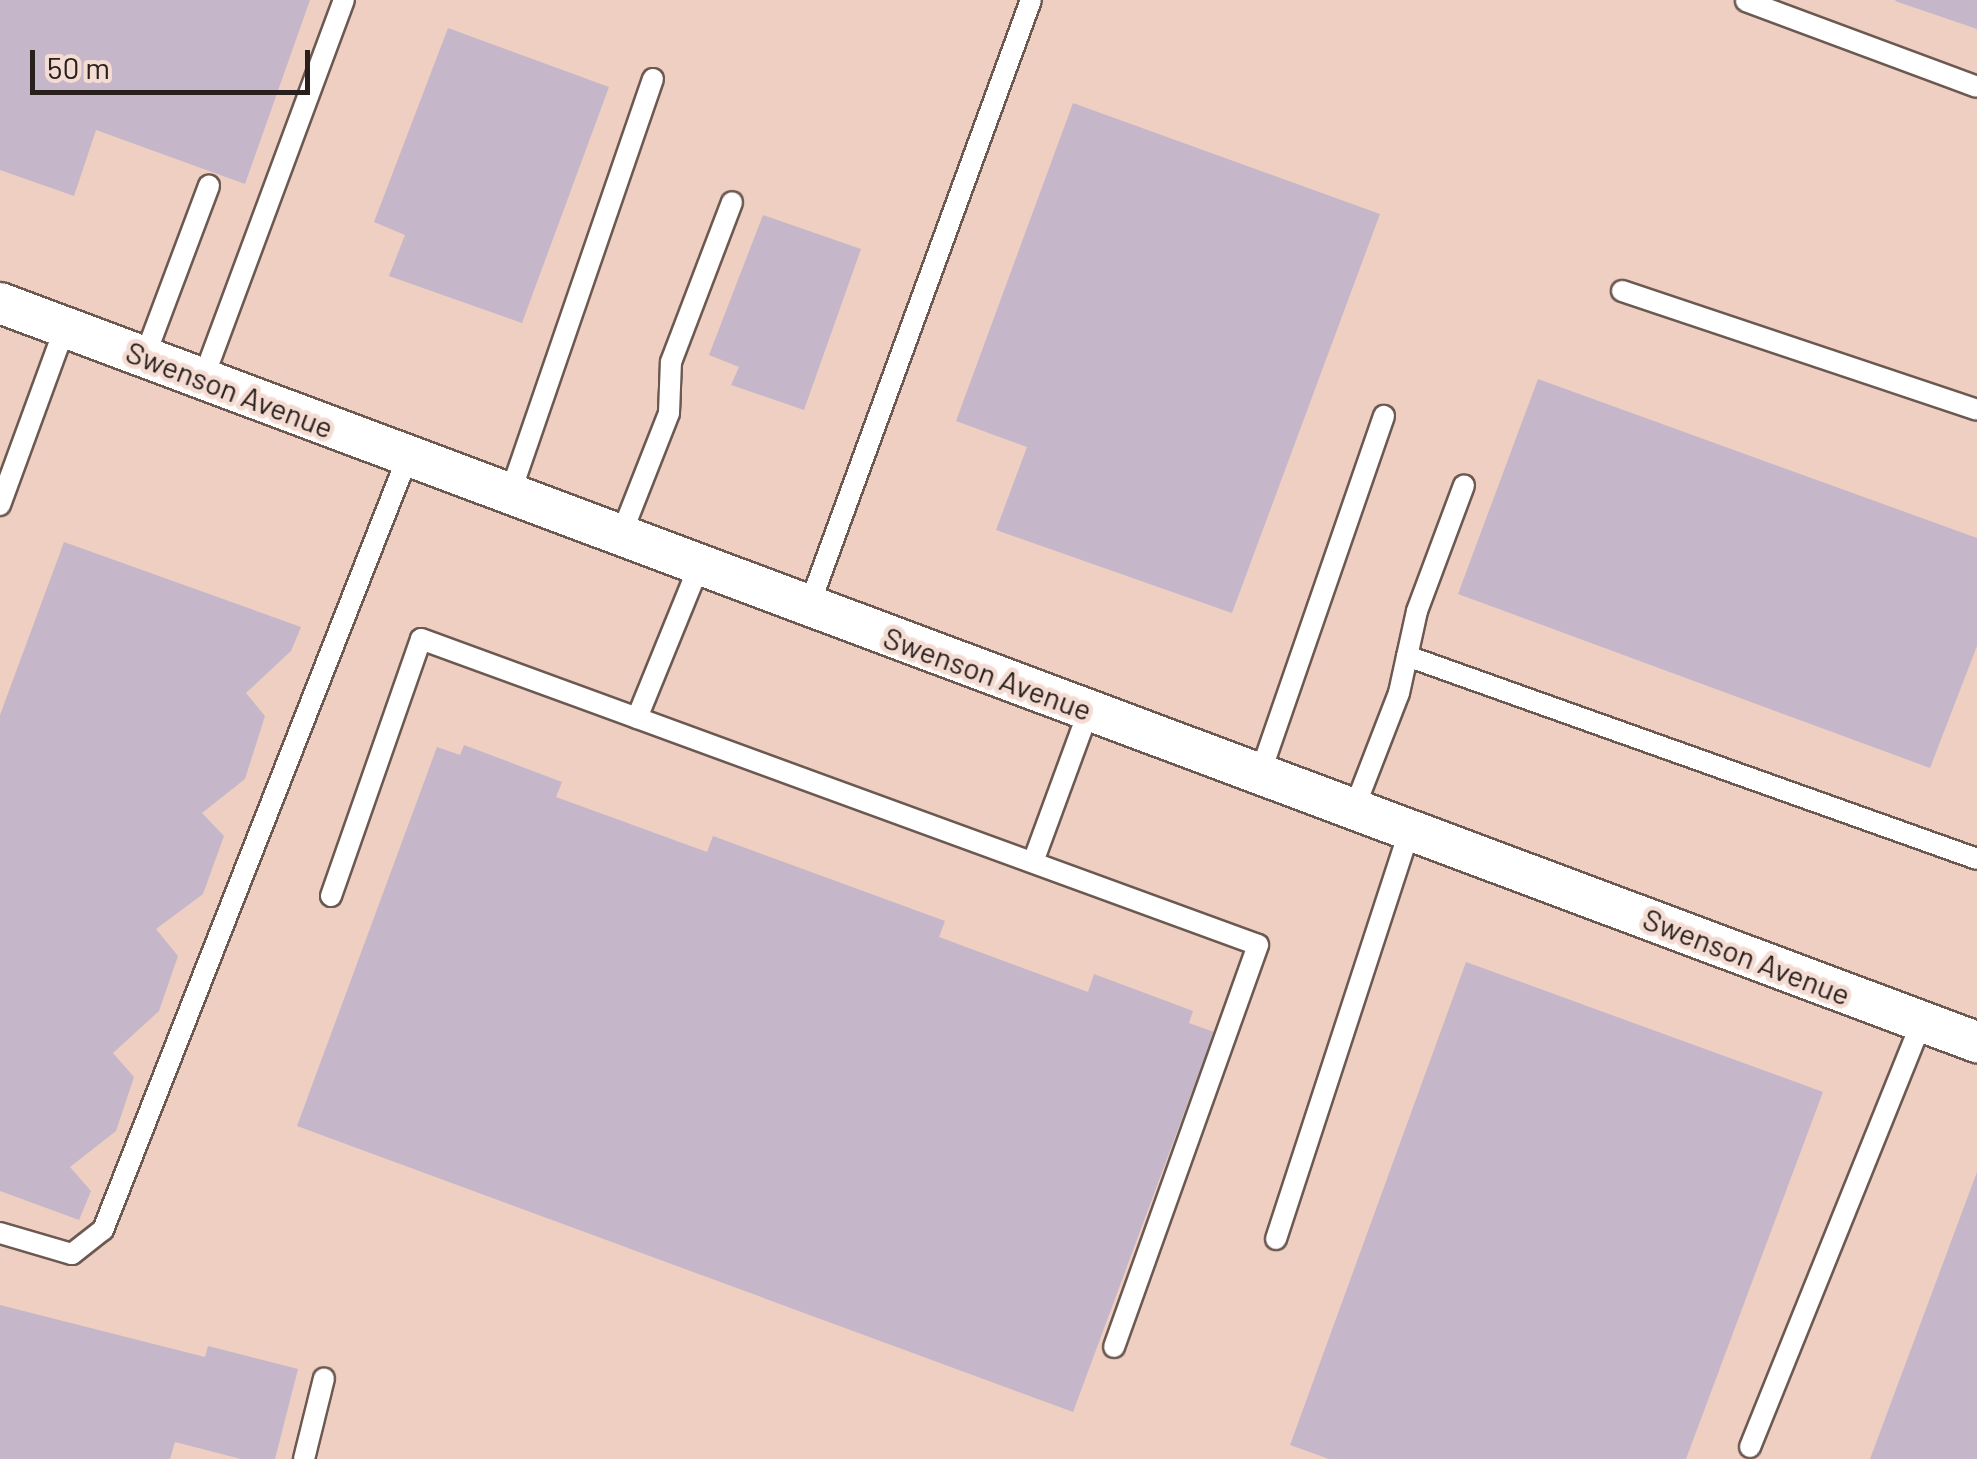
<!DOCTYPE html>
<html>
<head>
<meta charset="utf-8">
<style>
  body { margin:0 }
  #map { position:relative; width:1977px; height:1459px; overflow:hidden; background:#f4dcd3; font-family:Barlow,sans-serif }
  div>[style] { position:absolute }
  .built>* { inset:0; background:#eecfc2 }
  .building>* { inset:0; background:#c5b7c9 }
  .roads { filter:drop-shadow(2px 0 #6c5951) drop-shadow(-2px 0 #6c5951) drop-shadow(0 2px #6c5951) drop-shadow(0 -2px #6c5951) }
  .lane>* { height:20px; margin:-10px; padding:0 10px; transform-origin:10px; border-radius:10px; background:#fff }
  .street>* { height:40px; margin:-20px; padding:0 20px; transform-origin:20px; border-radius:20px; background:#fff }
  span { translate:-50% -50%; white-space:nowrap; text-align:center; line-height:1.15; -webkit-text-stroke:9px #f4dcd3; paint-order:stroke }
  .street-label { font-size:30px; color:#29201d }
  .scale { position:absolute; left:30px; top:50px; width:280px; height:45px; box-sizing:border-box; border:5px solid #29201d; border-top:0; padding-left:12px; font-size:30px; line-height:35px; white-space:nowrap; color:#29201d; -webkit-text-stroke:8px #f4dcd3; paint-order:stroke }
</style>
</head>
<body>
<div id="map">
  <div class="built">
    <div style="clip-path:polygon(0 0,1977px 0,1977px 1025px,0 285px)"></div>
    <div style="clip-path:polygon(0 324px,1977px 1064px,1977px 1459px,0 1459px)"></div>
  </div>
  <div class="building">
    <div style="clip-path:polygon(0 0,310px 0,245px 184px,96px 130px,74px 196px,0 170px)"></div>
    <div style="clip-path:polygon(1977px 0,1977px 29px,1895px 1px,1896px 0)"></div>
    <div style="clip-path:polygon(448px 28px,609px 87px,522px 323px,389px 276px,405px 235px,374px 222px)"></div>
    <div style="clip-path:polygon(1073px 103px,1380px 214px,1232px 613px,996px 530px,1027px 447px,956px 421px)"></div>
    <div style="clip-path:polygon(763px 215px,861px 249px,804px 410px,731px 385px,739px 367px,709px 355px)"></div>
    <div style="clip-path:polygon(1538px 379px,1977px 538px,1977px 646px,1930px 768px,1458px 594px)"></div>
    <div style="clip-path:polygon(64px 542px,301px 627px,291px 651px,246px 693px,265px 716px,245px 779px,202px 813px,224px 836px,203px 894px,156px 929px,178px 956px,159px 1011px,113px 1053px,134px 1077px,116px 1131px,70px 1167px,91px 1191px,79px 1220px,0 1191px,0 715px)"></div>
    <div style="clip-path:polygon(464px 745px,562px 782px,556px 797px,707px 852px,713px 836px,945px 921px,939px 937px,1088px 992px,1094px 974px,1193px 1011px,1189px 1023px,1214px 1032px,1073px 1412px,297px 1126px,437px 747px,460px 755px)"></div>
    <div style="clip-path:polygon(1466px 962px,1823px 1092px,1686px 1459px,1329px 1459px,1290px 1445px)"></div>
    <div style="clip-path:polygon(1977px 1172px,1977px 1459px,1870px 1459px)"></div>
    <div style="clip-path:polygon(0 1305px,205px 1357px,208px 1346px,298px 1369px,275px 1459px,241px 1459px,175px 1442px,170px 1459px,0 1459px)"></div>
  </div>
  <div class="roads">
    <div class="lane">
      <div style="left:1746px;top:1px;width:246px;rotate:20.4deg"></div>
      <div style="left:1622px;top:291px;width:374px;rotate:18.5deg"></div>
      <div style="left:145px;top:356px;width:182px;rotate:-69.4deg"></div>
      <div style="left:203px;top:379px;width:404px;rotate:-69.6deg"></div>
      <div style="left:510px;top:494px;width:439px;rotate:-71deg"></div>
      <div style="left:0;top:505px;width:189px;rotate:-69.9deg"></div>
      <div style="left:621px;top:535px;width:131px;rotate:-68.5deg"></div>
      <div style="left:669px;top:413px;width:51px;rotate:-87.8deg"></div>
      <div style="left:671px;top:362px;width:171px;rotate:-69.1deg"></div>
      <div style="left:809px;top:606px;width:645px;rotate:-69.88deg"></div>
      <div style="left:1407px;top:656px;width:605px;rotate:19.6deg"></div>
      <div style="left:637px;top:718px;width:166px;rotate:-67.8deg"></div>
      <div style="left:1260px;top:774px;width:379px;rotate:-70.9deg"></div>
      <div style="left:1354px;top:809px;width:124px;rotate:-68.8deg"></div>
      <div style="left:1399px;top:693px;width:84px;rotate:-77.6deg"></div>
      <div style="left:1417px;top:611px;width:134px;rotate:-69.5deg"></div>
      <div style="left:1033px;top:862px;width:162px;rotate:-69.8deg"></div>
      <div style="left:331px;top:896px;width:272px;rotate:-70.7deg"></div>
      <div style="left:421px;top:639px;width:891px;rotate:20.08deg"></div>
      <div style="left:1258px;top:945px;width:427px;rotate:109.7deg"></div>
      <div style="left:0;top:1233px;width:75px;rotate:16.3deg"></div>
      <div style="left:72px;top:1254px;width:39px;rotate:-38deg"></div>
      <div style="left:103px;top:1230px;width:832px;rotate:-68.49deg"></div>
      <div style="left:1276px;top:1239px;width:430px;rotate:-71.9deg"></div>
      <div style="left:1750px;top:1447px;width:458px;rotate:-68deg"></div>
      <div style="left:304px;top:1459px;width:83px;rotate:-76.1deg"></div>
    </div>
    <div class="street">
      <div style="left:0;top:303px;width:2111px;rotate:20.5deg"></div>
    </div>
  </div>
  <div class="street-label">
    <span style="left:230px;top:389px;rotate:21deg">Swenson Avenue</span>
    <span style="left:988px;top:673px;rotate:20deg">Swenson Avenue</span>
    <span style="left:1747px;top:956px;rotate:21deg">Swenson Avenue</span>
  </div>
  <div class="scale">50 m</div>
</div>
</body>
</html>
